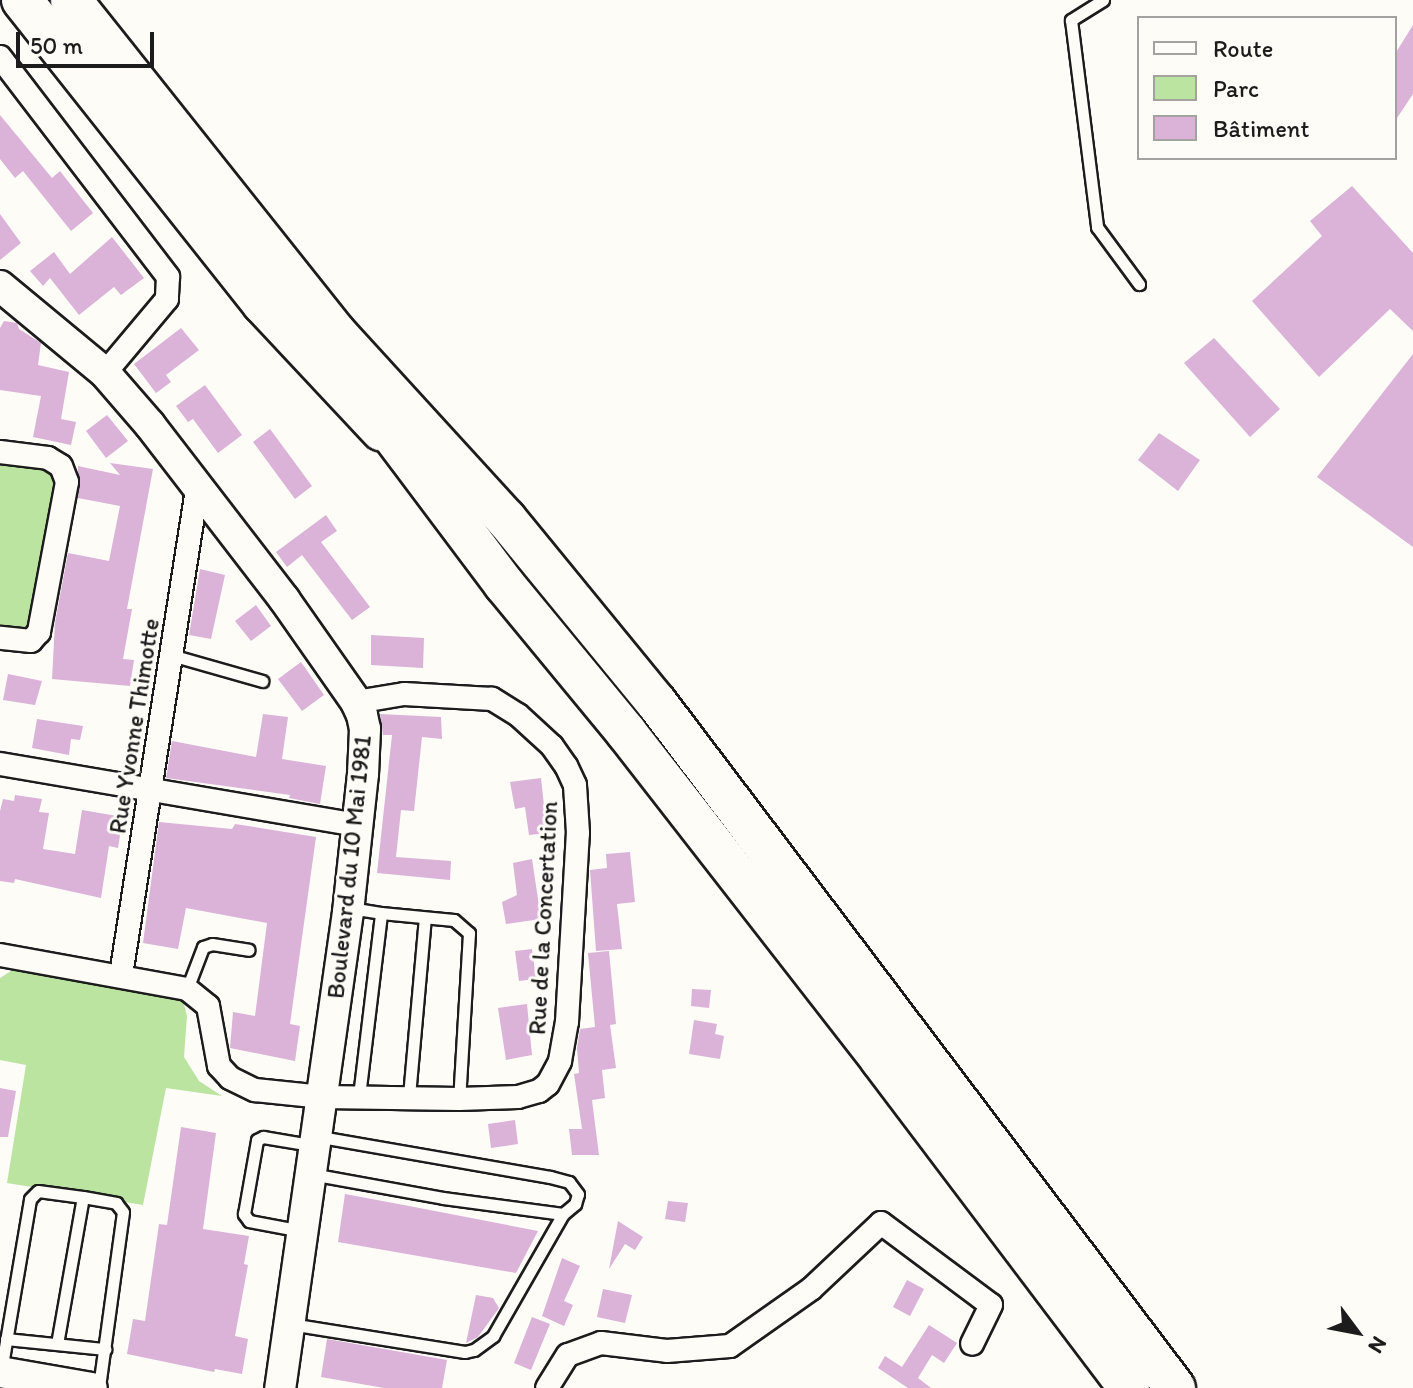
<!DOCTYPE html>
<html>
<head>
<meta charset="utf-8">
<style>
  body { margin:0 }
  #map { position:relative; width:1413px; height:1388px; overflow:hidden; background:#fdfcf7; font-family:Itim,sans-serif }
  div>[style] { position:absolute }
  .green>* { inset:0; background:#bbe4a0 }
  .building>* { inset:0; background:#dbb2d8 }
  .roads { filter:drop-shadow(2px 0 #1c1c1c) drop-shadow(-2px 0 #1c1c1c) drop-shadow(0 2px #1c1c1c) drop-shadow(0 -2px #1c1c1c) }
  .lane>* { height:11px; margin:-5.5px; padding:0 5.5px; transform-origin:5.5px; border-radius:5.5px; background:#fdfcf7 }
  .street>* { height:22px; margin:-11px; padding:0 11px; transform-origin:11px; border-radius:11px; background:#fdfcf7 }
  .secondary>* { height:30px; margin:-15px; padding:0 15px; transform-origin:15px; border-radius:15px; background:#fdfcf7 }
  .highway>* { height:40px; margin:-20px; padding:0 20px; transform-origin:20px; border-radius:20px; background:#fdfcf7 }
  span { translate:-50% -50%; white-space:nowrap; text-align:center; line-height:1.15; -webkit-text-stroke:6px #fdfcf7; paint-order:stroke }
  .street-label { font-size:24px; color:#1c1c1c }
  .legend { position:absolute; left:1137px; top:16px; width:260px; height:144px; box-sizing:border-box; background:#fdfcf7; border:2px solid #a3a29f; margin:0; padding:10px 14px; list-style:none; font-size:24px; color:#1c1c1c }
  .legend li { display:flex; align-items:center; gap:16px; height:40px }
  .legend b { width:40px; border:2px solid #a3a29f }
  .north { position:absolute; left:1317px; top:1292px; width:80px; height:80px; -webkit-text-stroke:6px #fdfcf7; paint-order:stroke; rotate:122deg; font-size:22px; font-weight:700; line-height:32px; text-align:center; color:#1c1c1c }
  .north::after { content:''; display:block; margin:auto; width:28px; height:36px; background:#1c1c1c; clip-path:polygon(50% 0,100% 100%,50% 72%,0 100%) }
  .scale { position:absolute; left:16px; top:32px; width:138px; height:36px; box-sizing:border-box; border:4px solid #1c1c1c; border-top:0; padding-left:10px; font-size:24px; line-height:28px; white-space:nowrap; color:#1c1c1c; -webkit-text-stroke:6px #fdfcf7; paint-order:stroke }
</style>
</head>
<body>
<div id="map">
  <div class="green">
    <div style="clip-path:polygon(0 462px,35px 466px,53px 476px,59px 489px,30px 630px,0 631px)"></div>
    <div style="clip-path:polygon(14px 969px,183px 1001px,187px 1016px,184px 1057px,199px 1081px,222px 1096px,166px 1088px,143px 1205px,7px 1183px,26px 1065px,0 1060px,0 978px)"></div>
  </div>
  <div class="building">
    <div style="clip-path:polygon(1413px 25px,1413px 94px,1395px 121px,1395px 54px)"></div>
    <div style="clip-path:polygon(0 115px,52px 178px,60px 171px,93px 213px,71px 231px,23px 171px,15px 178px,0 159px)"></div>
    <div style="clip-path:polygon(1352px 186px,1413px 253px,1413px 331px,1390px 309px,1319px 377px,1252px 301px,1322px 236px,1310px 221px)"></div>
    <div style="clip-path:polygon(0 214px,21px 243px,0 260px)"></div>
    <div style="clip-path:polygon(112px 237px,144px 278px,121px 295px,114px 287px,79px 315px,50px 278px,43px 286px,30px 271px,54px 252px,70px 274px)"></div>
    <div style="clip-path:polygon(4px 321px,17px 323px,19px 329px,41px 343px,38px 365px,69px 372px,61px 419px,76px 422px,71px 445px,33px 437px,41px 396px,0 390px,0 328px)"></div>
    <div style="clip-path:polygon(181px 328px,199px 350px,166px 375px,171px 382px,156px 393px,134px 364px)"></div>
    <div style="clip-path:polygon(1214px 338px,1280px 409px,1250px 437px,1184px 363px)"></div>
    <div style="clip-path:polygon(1413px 354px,1413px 547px,1317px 477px)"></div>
    <div style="clip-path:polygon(205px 385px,242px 435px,218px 453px,193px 419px,188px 422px,176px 406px)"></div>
    <div style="clip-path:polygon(107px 415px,128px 441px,106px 458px,86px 431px)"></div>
    <div style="clip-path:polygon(270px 429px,312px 486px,295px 499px,253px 442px)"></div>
    <div style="clip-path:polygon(1159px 433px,1200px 460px,1178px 491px,1138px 460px)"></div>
    <div style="clip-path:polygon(110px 463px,153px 469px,127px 609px,132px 609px,123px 659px,134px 660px,130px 686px,52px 679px,55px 623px,68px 553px,109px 561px,120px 506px,78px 498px,78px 466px,120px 475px)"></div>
    <div style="clip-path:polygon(326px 515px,337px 531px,321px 542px,370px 607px,352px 620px,302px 555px,287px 567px,276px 552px)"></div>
    <div style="clip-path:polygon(200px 569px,225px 575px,211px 639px,189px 635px)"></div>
    <div style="clip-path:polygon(256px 605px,271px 626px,251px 641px,235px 621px)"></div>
    <div style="clip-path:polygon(371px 635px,424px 638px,423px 668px,371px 665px)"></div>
    <div style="clip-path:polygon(301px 662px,324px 695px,302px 711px,278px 679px)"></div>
    <div style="clip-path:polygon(8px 674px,42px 681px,35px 705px,3px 700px)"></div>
    <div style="clip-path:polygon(263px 714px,288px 717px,282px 759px,326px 766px,320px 804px,289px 798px,290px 795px,166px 778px,172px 741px,256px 757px)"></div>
    <div style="clip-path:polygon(380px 714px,441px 717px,442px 739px,422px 737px,414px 811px,401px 810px,396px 857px,451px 861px,450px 880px,377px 873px,392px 735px,383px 735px)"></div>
    <div style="clip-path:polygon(37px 719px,83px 726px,80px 740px,71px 739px,69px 755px,32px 748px)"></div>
    <div style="clip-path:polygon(541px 778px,547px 833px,529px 835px,525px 807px,515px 809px,510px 782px)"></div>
    <div style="clip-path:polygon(15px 795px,42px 799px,39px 812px,49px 813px,43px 849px,75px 854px,82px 810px,123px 817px,118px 848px,109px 846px,101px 898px,15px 879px,14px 883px,0 881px,0 811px,3px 799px,14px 801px)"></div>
    <div style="clip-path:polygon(159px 822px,232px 829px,235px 824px,316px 837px,290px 1024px,300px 1026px,295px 1061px,230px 1048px,233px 1012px,255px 1016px,267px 923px,186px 908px,178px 949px,143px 943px)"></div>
    <div style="clip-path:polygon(630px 852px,635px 902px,617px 904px,622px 949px,596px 951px,590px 870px,607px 868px,606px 854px)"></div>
    <div style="clip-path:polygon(532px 859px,541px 919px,506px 924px,502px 902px,517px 895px,513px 863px)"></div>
    <div style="clip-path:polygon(532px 949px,536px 979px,519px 981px,515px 951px)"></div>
    <div style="clip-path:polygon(609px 951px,616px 1024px,610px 1025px,616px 1068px,602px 1070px,605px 1098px,592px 1100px,599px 1155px,572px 1155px,569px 1129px,582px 1129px,574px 1074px,579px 1073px,577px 1048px,580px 1029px,595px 1027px,588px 953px)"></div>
    <div style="clip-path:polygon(692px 989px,711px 990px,709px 1008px,691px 1006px)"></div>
    <div style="clip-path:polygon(527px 1004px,532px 1055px,506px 1060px,498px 1008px)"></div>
    <div style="clip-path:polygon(694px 1020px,717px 1024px,715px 1034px,724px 1036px,720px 1059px,689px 1054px)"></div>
    <div style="clip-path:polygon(0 1088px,16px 1091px,8px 1137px,0 1137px)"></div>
    <div style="clip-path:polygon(515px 1120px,518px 1144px,491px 1148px,488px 1124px)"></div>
    <div style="clip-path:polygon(181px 1127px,216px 1133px,203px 1229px,249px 1236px,244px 1264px,248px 1265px,235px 1336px,248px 1339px,242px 1374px,215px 1369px,214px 1372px,127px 1354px,133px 1319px,145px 1321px,159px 1224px,167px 1225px)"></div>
    <div style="clip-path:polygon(345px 1194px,409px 1206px,538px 1231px,516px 1273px,338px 1242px)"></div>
    <div style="clip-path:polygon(668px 1201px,688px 1203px,685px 1222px,665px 1219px)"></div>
    <div style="clip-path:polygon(618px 1221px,643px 1237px,635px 1250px,625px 1244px,609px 1269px)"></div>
    <div style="clip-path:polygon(562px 1258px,580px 1266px,564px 1301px,573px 1305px,564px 1326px,542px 1316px)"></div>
    <div style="clip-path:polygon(907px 1280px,924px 1289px,910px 1316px,893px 1307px)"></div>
    <div style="clip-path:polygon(603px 1289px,632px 1295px,625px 1323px,597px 1317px)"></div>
    <div style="clip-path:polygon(476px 1295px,493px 1298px,499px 1308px,478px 1337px,466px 1343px)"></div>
    <div style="clip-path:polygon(532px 1317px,550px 1324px,531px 1370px,514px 1363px)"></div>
    <div style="clip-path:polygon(929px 1325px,957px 1343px,944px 1363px,932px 1355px,918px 1378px,931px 1388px,908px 1388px,878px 1368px,885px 1356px,902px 1367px)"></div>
    <div style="clip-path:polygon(327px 1339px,447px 1360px,442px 1388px,384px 1388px,321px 1377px)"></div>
  </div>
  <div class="roads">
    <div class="lane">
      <div style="left:1103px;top:0;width:38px;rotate:148deg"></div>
      <div style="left:1071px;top:20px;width:209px;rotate:82.8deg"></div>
      <div style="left:1097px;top:227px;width:71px;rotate:53.6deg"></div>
      <div style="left:171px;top:655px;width:95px;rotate:15.9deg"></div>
      <div style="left:350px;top:908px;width:31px;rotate:9deg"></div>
      <div style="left:187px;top:989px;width:45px;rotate:-69.1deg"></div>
      <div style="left:203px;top:947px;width:9px;rotate:-18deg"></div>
      <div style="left:212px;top:944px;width:37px;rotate:9deg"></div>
      <div style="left:359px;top:1096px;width:184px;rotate:-83.1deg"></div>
      <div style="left:381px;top:913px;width:73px;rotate:5.5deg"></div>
      <div style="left:454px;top:920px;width:20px;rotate:41deg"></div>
      <div style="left:469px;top:933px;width:166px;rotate:93.4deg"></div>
      <div style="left:409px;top:1096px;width:179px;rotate:-84.9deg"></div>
      <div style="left:311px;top:1174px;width:134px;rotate:10.3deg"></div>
      <div style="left:443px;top:1198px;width:121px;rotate:7.6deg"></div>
      <div style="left:563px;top:1214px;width:16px;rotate:-40deg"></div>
      <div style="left:575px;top:1204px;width:10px;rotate:-73deg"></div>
      <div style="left:578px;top:1194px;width:15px;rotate:-127deg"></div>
      <div style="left:569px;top:1182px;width:20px;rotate:-165deg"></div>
      <div style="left:550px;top:1177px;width:238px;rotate:-170.1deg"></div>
      <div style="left:302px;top:1231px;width:54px;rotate:-169.3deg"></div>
      <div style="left:249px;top:1221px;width:9px;rotate:-126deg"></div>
      <div style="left:244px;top:1214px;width:75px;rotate:-80deg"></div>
      <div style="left:257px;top:1140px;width:7px;rotate:-27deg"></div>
      <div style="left:263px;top:1137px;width:49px;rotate:9.5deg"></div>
      <div style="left:290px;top:1324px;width:177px;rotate:9.1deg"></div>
      <div style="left:465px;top:1352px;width:9px;rotate:-13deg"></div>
      <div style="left:474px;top:1350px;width:24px;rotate:-36deg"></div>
      <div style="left:493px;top:1336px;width:141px;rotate:-60.2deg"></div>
      <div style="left:6px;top:1339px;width:100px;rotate:5.8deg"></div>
      <div style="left:57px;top:1344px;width:149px;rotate:-80deg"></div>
      <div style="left:1px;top:1371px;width:174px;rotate:-80.4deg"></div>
      <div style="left:30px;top:1199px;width:11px;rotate:-45deg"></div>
      <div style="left:38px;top:1191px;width:45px;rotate:7.6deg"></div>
      <div style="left:83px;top:1197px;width:34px;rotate:10deg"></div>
      <div style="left:116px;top:1203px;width:11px;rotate:52deg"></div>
      <div style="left:123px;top:1212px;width:178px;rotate:97.8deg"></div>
    </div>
    <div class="street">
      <div style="left:0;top:57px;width:277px;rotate:52.6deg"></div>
      <div style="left:168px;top:277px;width:22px;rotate:93deg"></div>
      <div style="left:167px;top:299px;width:97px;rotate:130deg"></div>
      <div style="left:0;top:452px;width:48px;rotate:7.1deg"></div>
      <div style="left:48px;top:458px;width:15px;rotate:32deg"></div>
      <div style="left:61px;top:466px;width:17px;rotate:69deg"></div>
      <div style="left:67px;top:482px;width:153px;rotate:100.6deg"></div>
      <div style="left:39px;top:632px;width:12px;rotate:132deg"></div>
      <div style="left:31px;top:641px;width:31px;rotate:-174deg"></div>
      <div style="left:0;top:764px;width:361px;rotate:9.7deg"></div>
      <div style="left:0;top:955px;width:190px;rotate:10.3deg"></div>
      <div style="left:187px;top:989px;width:27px;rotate:39deg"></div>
      <div style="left:208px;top:1006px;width:61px;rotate:79.6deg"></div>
      <div style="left:219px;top:1066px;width:16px;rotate:47deg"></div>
      <div style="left:230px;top:1078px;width:28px;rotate:26deg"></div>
      <div style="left:255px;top:1090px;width:68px;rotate:5.9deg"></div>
      <div style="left:323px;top:1097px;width:136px;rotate:0.8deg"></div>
      <div style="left:459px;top:1099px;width:59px;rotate:-1.9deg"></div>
      <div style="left:518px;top:1097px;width:22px;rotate:-16deg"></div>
      <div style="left:539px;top:1091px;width:11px;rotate:-38deg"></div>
      <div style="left:548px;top:1084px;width:26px;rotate:-62deg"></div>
      <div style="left:560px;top:1061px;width:40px;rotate:-80deg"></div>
      <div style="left:567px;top:1022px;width:189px;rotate:-86.7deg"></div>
      <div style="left:578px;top:833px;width:48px;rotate:-93.6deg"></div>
      <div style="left:575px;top:785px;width:21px;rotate:-115deg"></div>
      <div style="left:566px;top:766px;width:24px;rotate:-125deg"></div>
      <div style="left:552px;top:746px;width:46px;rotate:-137.6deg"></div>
      <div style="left:518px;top:715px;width:31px;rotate:-148deg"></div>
      <div style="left:492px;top:699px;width:88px;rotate:-176.7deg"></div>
      <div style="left:404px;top:694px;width:49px;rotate:170.5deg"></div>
      <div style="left:121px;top:975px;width:495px;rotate:-81.1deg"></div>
      <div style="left:547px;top:1388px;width:39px;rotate:-58deg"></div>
      <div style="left:568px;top:1355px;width:35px;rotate:-20deg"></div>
      <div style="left:601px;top:1343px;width:66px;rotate:6.9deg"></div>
      <div style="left:667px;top:1351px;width:63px;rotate:-4.5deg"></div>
      <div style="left:730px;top:1346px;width:99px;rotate:-35.1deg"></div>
      <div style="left:811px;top:1289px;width:96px;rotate:-43.3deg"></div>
      <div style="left:881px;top:1223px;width:137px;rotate:36.7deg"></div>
      <div style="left:991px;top:1305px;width:43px;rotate:116deg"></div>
    </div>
    <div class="secondary">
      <div style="left:0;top:286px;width:136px;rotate:39.6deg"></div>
      <div style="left:105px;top:373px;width:69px;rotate:49.1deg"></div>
      <div style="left:150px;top:425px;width:220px;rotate:52.4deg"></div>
      <div style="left:284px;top:599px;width:126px;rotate:55deg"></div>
      <div style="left:356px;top:702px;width:14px;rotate:65deg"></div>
      <div style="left:362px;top:715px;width:14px;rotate:78deg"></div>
      <div style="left:365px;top:729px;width:45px;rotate:92.5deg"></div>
      <div style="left:363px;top:774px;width:139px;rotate:96.2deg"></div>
      <div style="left:348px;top:912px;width:481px;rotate:98.1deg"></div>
      <div style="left:0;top:1372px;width:93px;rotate:9.9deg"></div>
    </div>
    <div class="highway">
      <div style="left:22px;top:0;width:388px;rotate:51.6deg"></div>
      <div style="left:263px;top:304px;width:173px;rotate:46.9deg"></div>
      <div style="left:71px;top:0;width:426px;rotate:51.5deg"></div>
      <div style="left:336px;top:333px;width:252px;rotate:47.6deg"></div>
      <div style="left:506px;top:519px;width:237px;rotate:50.7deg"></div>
      <div style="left:656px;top:702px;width:860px;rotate:52.89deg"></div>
      <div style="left:369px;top:404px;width:225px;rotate:53.1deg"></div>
      <div style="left:504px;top:584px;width:192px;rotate:50.5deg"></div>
      <div style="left:626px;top:732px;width:415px;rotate:52.1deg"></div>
      <div style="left:881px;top:1060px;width:411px;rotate:52.9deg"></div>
    </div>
  </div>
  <div class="street-label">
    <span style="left:134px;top:726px;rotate:-81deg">Rue Yvonne Thimotte</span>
    <span style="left:349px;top:867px;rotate:-84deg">Boulevard du 10 Mai 1981</span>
    <span style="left:543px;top:918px;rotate:-87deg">Rue de la Concertation</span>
  </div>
  <ul class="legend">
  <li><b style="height:10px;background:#fdfcf7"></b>Route</li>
  <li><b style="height:22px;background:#bbe4a0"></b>Parc</li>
  <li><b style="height:22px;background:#dbb2d8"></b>Bâtiment</li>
  </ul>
  <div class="north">N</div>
  <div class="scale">50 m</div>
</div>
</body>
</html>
